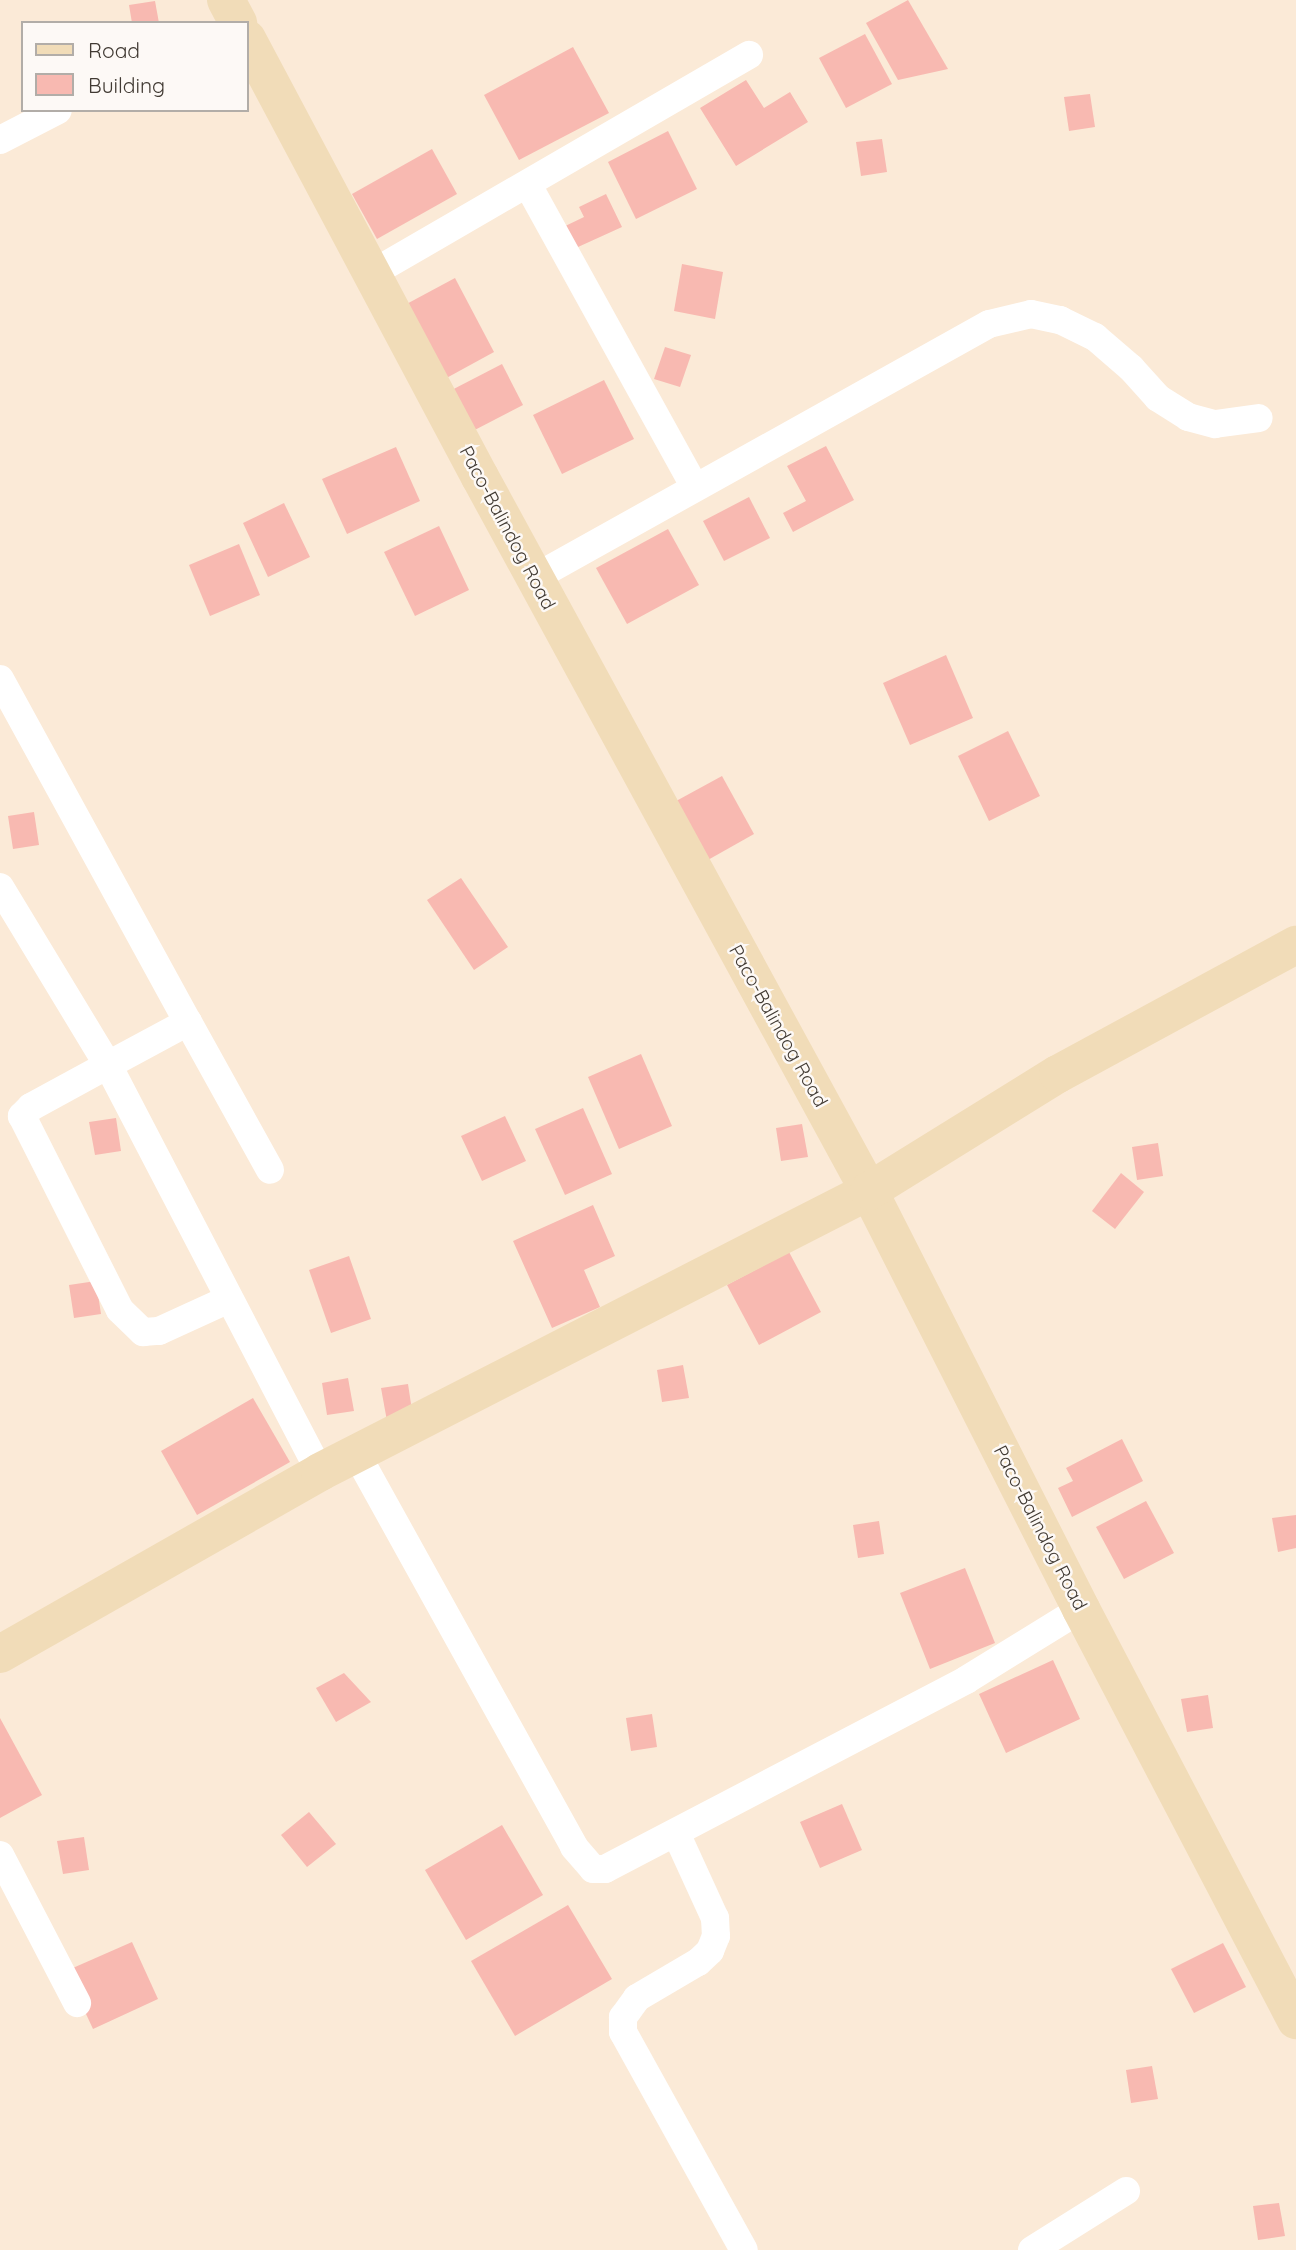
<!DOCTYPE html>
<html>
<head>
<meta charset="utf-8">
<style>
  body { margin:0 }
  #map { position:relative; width:1296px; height:2250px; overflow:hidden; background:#fbead7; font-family:Quicksand,sans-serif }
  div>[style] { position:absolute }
  .building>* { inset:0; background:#f8b9b1 }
  .street>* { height:28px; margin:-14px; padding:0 14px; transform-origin:14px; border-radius:14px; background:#fff }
  .secondary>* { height:38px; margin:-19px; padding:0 19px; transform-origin:19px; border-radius:19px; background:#f1dcb8 }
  span { translate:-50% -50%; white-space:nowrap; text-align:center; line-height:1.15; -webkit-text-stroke:5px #fdf9f6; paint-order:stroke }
  .street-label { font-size:19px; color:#413a33 }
  .legend { position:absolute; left:21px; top:21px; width:228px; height:91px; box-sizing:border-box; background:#fdf9f6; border:2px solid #b2ada8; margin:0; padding:9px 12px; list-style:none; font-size:21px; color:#413a33 }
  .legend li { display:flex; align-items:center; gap:14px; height:35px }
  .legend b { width:35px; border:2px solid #b2ada8 }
</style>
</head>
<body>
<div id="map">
  <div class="building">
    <div style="clip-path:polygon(908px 0,948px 69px,898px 80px,866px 23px)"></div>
    <div style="clip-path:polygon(155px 1px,159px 23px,132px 23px,129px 5px)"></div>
    <div style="clip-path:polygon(865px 34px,892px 84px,846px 108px,819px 58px)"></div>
    <div style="clip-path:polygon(573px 47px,609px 113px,519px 160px,484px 95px)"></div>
    <div style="clip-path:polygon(746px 80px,764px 108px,790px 92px,808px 122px,736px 166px,700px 108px)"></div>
    <div style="clip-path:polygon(1090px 94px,1095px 127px,1069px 131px,1064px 97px)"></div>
    <div style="clip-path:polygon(668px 131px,697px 189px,636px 219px,608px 162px)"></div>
    <div style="clip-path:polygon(882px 139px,887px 172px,861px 176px,856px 142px)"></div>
    <div style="clip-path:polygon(432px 149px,457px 194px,377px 239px,352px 194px)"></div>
    <div style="clip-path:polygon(606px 194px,622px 227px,567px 252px,557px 230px,584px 217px,579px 207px)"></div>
    <div style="clip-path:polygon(682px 264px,723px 272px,715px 319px,674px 311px)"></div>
    <div style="clip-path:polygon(455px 278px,494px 352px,441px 381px,401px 307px)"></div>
    <div style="clip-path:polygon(665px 347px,691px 355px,680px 387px,654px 379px)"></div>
    <div style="clip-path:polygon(502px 364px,523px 405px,465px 435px,444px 394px)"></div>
    <div style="clip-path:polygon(604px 380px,634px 439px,562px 474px,533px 415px)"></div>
    <div style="clip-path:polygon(826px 446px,854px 500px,793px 532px,783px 513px,806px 501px,787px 466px)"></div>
    <div style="clip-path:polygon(396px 447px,420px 501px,347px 534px,322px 479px)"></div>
    <div style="clip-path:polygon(749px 497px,770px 538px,724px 561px,703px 521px)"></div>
    <div style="clip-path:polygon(284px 503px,310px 557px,268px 577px,243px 523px)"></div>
    <div style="clip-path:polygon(439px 526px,469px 590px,415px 616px,384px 552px)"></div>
    <div style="clip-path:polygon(668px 529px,699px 585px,627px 624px,596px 568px)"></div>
    <div style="clip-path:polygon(239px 544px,260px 595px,210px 616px,189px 565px)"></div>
    <div style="clip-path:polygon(946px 655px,973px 718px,910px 745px,883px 683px)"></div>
    <div style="clip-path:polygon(1008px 731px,1040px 796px,989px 821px,958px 756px)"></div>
    <div style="clip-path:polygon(722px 776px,754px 834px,699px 865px,667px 806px)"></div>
    <div style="clip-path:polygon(34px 812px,39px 845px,13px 849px,8px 816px)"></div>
    <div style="clip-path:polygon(461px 878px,508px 947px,474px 970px,427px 900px)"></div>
    <div style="clip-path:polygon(641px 1054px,672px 1126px,619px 1149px,588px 1077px)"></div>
    <div style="clip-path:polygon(583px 1108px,612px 1174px,565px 1195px,535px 1129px)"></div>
    <div style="clip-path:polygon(505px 1116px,526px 1161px,482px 1181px,461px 1136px)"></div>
    <div style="clip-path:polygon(116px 1118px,121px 1151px,95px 1155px,89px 1122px)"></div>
    <div style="clip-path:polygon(802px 1124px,808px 1157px,781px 1161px,776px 1128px)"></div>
    <div style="clip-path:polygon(1158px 1143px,1163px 1176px,1137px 1180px,1132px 1147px)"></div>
    <div style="clip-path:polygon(1121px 1173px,1144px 1192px,1115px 1229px,1092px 1211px)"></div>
    <div style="clip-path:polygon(593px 1205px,615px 1256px,584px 1270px,600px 1307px,552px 1328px,513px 1241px)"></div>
    <div style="clip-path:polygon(789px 1252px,821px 1312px,759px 1345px,727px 1285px)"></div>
    <div style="clip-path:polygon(349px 1256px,371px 1319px,331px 1333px,309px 1270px)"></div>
    <div style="clip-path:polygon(96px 1281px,101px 1314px,74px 1318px,69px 1285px)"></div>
    <div style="clip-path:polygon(683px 1365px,689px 1398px,662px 1402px,657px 1370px)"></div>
    <div style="clip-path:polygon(348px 1378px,354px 1411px,327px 1415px,322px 1383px)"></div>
    <div style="clip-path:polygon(408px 1384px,413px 1417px,387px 1421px,381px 1388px)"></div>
    <div style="clip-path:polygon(253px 1398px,290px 1462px,197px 1515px,161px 1451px)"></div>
    <div style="clip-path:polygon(1122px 1439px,1143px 1481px,1072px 1517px,1058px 1488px,1073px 1481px,1066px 1468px)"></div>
    <div style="clip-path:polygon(1146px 1501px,1174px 1553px,1124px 1579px,1096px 1527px)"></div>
    <div style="clip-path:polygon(1296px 1515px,1296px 1548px,1278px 1552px,1272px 1518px)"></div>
    <div style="clip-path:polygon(879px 1521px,884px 1554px,858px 1558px,853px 1525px)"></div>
    <div style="clip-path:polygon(965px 1568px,995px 1643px,930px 1669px,900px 1593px)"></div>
    <div style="clip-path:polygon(1053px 1660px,1080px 1719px,1006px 1753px,979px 1694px)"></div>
    <div style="clip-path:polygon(344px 1673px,371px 1702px,336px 1722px,316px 1688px)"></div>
    <div style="clip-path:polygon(1208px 1695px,1213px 1728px,1187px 1732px,1181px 1699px)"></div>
    <div style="clip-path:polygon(652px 1714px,657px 1747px,631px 1751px,626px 1718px)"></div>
    <div style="clip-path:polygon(0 1718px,42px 1795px,0 1818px)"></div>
    <div style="clip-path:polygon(842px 1804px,862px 1850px,820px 1868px,800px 1822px)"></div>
    <div style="clip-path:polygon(309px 1812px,336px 1844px,307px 1867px,281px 1835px)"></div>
    <div style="clip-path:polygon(502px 1825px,543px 1895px,466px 1940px,425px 1870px)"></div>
    <div style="clip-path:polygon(84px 1837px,89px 1870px,63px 1874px,57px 1841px)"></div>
    <div style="clip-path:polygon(568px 1905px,612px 1979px,515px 2036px,471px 1961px)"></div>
    <div style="clip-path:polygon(132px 1942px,158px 1999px,93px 2029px,66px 1971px)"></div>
    <div style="clip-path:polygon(1223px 1943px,1246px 1987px,1194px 2013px,1171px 1969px)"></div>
    <div style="clip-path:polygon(1152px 2066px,1158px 2099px,1131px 2103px,1126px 2070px)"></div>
    <div style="clip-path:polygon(1279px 2203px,1285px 2236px,1258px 2240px,1253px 2206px)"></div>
  </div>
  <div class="street">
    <div style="left:0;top:140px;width:65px;rotate:-27.3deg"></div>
    <div style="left:528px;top:185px;width:345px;rotate:61.1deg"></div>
    <div style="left:371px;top:274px;width:437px;rotate:-30.1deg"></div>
    <div style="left:534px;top:578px;width:521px;rotate:-29.17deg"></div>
    <div style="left:989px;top:324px;width:43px;rotate:-13.4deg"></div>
    <div style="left:1031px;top:314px;width:30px;rotate:12deg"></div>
    <div style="left:1060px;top:320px;width:39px;rotate:26deg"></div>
    <div style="left:1095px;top:337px;width:48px;rotate:40.7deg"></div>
    <div style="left:1131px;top:368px;width:40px;rotate:48deg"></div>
    <div style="left:1158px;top:398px;width:36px;rotate:32deg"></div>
    <div style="left:1188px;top:417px;width:28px;rotate:15deg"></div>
    <div style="left:1215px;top:424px;width:44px;rotate:-7.8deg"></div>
    <div style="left:0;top:679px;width:391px;rotate:61.3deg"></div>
    <div style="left:188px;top:1022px;width:91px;rotate:151.7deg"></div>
    <div style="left:108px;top:1065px;width:459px;rotate:62.5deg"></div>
    <div style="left:0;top:887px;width:208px;rotate:58.8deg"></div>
    <div style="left:108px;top:1065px;width:88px;rotate:151.4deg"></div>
    <div style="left:31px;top:1107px;width:13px;rotate:135deg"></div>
    <div style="left:22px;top:1116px;width:217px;rotate:63.2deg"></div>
    <div style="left:120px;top:1310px;width:32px;rotate:44deg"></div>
    <div style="left:143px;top:1332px;width:16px;rotate:-4deg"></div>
    <div style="left:159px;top:1331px;width:77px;rotate:-24.6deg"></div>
    <div style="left:188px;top:1022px;width:169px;rotate:61deg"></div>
    <div style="left:356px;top:1453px;width:450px;rotate:61deg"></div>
    <div style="left:574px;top:1847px;width:29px;rotate:49deg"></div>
    <div style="left:593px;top:1869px;width:12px"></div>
    <div style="left:605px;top:1869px;width:407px;rotate:-27.6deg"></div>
    <div style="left:966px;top:1680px;width:135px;rotate:-31.7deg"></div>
    <div style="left:676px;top:1833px;width:94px;rotate:65.4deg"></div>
    <div style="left:715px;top:1918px;width:18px;rotate:87deg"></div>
    <div style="left:716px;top:1936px;width:16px;rotate:112deg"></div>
    <div style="left:710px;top:1951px;width:16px;rotate:137deg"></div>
    <div style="left:698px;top:1962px;width:71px;rotate:149.5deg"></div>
    <div style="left:637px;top:1998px;width:24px;rotate:126deg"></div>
    <div style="left:623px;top:2017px;width:15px;rotate:90deg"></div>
    <div style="left:623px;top:2032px;width:249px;rotate:61deg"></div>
    <div style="left:0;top:1855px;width:167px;rotate:62.5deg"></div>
    <div style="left:1032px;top:2250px;width:111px;rotate:-32.1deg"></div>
  </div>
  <div class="secondary">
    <div style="left:226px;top:0;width:26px;rotate:62deg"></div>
    <div style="left:247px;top:39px;width:496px;rotate:62deg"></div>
    <div style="left:480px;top:477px;width:813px;rotate:61.42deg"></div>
    <div style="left:869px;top:1191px;width:469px;rotate:63.1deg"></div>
    <div style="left:1081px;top:1609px;width:464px;rotate:62.4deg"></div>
    <div style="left:0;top:1654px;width:368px;rotate:-29.6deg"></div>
    <div style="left:320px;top:1472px;width:617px;rotate:-27.11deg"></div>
    <div style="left:869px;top:1191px;width:222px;rotate:-31.8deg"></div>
    <div style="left:1058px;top:1074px;width:271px;rotate:-28.5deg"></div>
  </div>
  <div class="street-label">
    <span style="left:507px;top:528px;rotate:62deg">Paco-Balindog Road</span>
    <span style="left:778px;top:1026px;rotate:61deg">Paco-Balindog Road</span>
    <span style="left:1040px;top:1528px;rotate:63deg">Paco-Balindog Road</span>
  </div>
  <ul class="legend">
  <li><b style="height:9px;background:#f1dcb8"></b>Road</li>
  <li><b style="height:19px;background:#f8b9b1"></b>Building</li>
  </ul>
</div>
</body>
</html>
